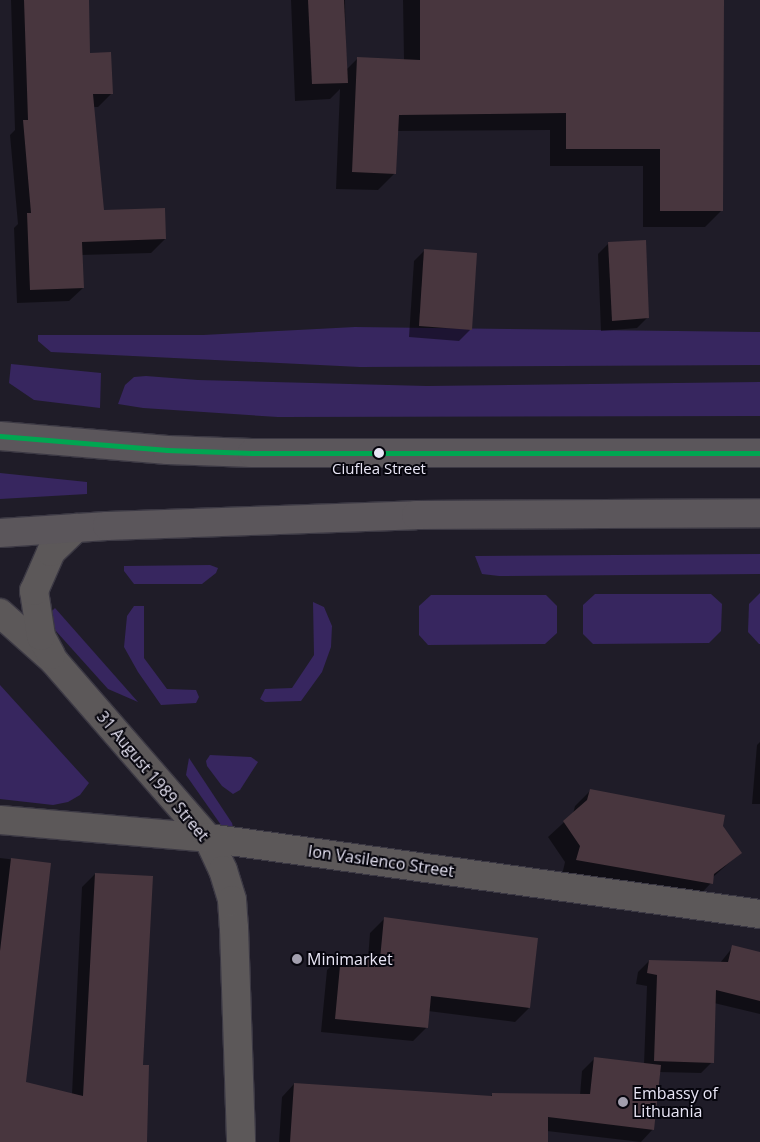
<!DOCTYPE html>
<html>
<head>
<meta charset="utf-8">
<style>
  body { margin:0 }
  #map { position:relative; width:760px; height:1142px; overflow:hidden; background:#1f1c28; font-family:"Open Sans",sans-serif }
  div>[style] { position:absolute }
  .green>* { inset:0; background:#37265f }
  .shadow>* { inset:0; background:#0007 }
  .building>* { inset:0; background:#48363e }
  .roads { filter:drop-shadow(1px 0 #3c3944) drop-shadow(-1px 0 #3c3944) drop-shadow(0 1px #3c3944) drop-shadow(0 -1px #3c3944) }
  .street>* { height:28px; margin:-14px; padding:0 14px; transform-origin:14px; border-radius:14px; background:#5c5859 }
  .highway>* { height:28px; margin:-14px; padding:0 14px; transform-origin:14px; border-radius:14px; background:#5b565b }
  .bus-1>* { height:5px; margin:-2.5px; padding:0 2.5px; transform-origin:2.5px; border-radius:2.5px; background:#00a651 }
  .dots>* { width:14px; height:14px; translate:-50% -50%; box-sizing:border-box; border:2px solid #06050d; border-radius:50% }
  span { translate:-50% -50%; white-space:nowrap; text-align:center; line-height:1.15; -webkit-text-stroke:4px #06050d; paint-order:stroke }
  .bus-label { font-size:15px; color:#e9e6f6 }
  .street-label { font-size:16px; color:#e9e6f6 }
  .poi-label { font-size:16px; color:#e9e6f6 }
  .left { translate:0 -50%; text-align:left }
</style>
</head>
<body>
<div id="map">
  <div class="green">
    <div style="clip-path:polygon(355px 327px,760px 332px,760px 365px,360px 367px,51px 352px,38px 341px,38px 335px,203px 335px)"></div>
    <div style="clip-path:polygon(11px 364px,101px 373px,100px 408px,34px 400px,9px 383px)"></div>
    <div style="clip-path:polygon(146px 376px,198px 380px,427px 386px,760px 382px,760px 416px,278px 417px,143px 408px,118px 404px,125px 385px,134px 377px)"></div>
    <div style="clip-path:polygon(0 473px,87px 482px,87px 494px,0 499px)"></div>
    <div style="clip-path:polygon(760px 554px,760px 574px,499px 576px,482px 574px,475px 556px)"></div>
    <div style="clip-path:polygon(210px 565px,218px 568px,216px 573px,202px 584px,134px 584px,124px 571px,124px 566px)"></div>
    <div style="clip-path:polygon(760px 593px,760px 644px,759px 644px,748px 632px,749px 604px)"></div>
    <div style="clip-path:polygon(595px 594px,711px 594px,722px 604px,721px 631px,709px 643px,593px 644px,583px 634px,583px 605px)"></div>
    <div style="clip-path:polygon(431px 595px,546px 595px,557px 606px,557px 633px,545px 644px,428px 645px,419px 635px,419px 606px)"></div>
    <div style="clip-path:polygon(313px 602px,324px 607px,332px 626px,331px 647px,322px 672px,301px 701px,265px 702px,260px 699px,265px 689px,292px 688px,314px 655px)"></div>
    <div style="clip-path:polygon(134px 606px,144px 606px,144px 658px,167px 689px,196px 690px,199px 697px,196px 703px,161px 705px,138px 672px,124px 647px,127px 616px)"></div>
    <div style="clip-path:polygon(55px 608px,138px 702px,108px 689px,55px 630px,48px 615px)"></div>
    <div style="clip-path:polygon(0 685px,89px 783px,80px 795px,68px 802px,53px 805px,0 799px)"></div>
    <div style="clip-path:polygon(210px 755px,251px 757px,258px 762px,240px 790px,233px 794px,222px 786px,207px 766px,206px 761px)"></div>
    <div style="clip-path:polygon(189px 758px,232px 823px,233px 827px,221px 825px,186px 775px)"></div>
  </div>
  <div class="shadow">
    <div style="clip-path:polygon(11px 0,88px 0,89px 54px,112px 93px,98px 107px,93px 107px,103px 211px,165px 239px,151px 253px,81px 255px,83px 288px,69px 301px,17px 303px,14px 228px,18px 224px,10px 135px,15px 130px)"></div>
    <div style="clip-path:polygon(291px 0,345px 0,346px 70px,357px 59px,404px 60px,403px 0,722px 0,722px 210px,705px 227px,643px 227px,643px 166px,550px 166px,550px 130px,397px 131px,395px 173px,378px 190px,336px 189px,340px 89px,330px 99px,295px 101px)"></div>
    <div style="clip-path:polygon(609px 243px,648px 317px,637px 328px,601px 331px,598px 254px)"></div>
    <div style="clip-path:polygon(425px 250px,470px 330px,459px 341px,409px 337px,414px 261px)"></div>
    <div style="clip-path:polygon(760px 742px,760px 804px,752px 804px,757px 745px)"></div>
    <div style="clip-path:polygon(590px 791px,722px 827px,740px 853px,712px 878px,711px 883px,696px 899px,562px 875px,565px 862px,548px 837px,573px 814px,575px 806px)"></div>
    <div style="clip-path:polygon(0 858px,50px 864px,25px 1083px,72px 1094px,82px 887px,95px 874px,142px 1066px,146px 1142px,0 1142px)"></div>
    <div style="clip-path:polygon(384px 919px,529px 1008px,515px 1022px,428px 1011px,427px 1027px,413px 1041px,321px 1032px,327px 970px,341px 956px,368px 959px,370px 933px)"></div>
    <div style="clip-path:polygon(733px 947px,760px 954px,760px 1014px,714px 1003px,712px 1062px,701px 1073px,659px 1072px,653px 1129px,641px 1142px,547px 1131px,546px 1142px,279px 1142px,282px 1097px,294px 1084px,490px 1097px,493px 1094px,580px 1095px,582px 1071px,595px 1058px,644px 1064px,647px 986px,636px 984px,638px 972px,649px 961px,720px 963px)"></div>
  </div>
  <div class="building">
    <div style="clip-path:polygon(24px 0,89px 0,90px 53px,111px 52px,113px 94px,93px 94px,104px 210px,165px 208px,166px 239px,82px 242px,84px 288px,30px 290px,27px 213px,31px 213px,23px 120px,28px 120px)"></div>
    <div style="clip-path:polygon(308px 0,344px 0,348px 83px,312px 84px)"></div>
    <div style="clip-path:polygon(420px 0,724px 0,723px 211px,660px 211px,660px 149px,566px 149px,566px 113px,399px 115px,396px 174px,352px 172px,357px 57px,420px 60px)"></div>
    <div style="clip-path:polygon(646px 240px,649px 318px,612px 321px,608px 242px)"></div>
    <div style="clip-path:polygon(424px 249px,477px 253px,472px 330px,419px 326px)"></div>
    <div style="clip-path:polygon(590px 789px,725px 815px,723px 826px,742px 853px,714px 874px,713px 884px,576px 860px,580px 846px,563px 821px,587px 800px)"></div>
    <div style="clip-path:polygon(11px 858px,51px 863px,26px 1082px,83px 1096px,95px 873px,153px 876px,143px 1065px,149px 1065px,147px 1142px,0 1142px,0 951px)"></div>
    <div style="clip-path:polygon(384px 917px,538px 938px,530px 1008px,431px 996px,428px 1028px,335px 1019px,341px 955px,380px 959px)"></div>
    <div style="clip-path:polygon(732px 945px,760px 952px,760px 1001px,716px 990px,714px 1063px,654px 1061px,657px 975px,647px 973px,649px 960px,728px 962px)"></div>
    <div style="clip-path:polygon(594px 1057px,661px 1065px,654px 1130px,548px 1117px,548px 1142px,290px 1142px,294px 1083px,492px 1096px,492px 1093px,590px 1094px)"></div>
  </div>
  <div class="roads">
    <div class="street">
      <div style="left:0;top:613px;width:72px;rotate:41.6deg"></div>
      <div style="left:54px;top:661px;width:235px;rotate:49deg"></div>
      <div style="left:208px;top:838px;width:35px;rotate:65deg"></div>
      <div style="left:223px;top:870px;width:31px;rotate:73deg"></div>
      <div style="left:232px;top:900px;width:28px;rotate:86deg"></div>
      <div style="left:234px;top:928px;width:214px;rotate:88.1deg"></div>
      <div style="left:51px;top:655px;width:21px;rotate:-118deg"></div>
      <div style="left:41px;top:636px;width:46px;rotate:-98.8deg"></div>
      <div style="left:34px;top:591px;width:43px;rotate:-66.4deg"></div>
      <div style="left:51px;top:552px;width:35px;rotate:-44deg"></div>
      <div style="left:0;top:820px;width:209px;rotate:4.9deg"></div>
      <div style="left:208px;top:838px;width:557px;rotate:7.84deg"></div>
    </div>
    <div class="highway">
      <div style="left:0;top:436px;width:168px;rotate:4.8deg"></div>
      <div style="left:167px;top:450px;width:85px;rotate:2deg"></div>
      <div style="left:252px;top:453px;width:508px"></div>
      <div style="left:0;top:533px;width:107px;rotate:-3.7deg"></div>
      <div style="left:107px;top:526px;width:309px;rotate:-2deg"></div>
      <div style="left:416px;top:515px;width:344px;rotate:-0.3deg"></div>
    </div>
  </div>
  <div class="bus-1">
    <div style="left:0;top:436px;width:168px;rotate:4.8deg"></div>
    <div style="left:167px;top:450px;width:85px;rotate:2deg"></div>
    <div style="left:252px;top:453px;width:508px"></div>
  </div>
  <div class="dots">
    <div style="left:379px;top:453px;background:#e9e6f6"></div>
    <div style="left:297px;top:959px;background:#a29fae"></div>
    <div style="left:623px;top:1102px;background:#a29fae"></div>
  </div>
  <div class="bus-label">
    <span style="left:379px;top:469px">Ciuflea Street</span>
  </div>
  <div class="street-label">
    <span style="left:153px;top:776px;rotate:50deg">31 August 1989 Street</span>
    <span style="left:381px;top:861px;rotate:8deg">Ion Vasilenco Street</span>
  </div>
  <div class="poi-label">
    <span class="left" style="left:307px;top:959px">Minimarket</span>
    <span class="left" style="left:633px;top:1102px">Embassy of<br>Lithuania</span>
  </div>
</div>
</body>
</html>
